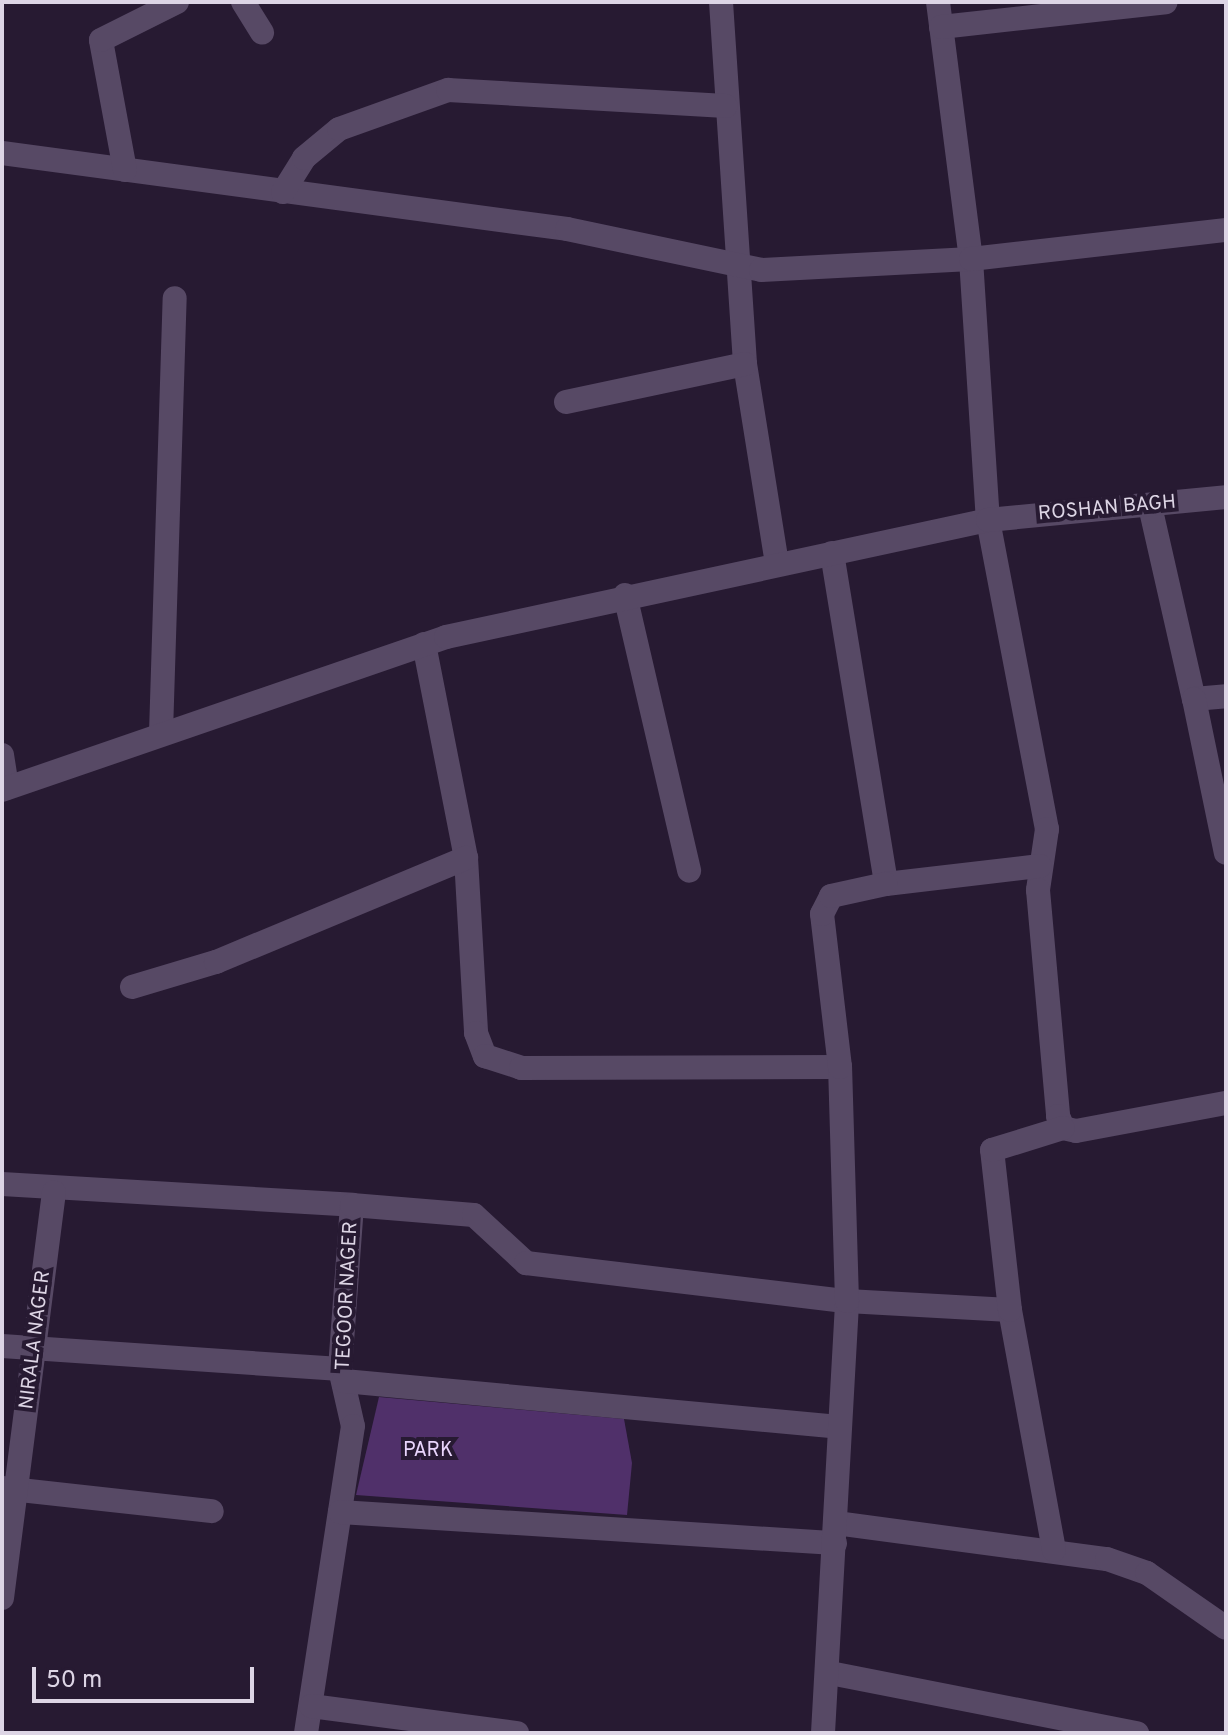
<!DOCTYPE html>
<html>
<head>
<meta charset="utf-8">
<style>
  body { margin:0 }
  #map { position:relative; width:1228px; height:1735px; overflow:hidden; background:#271a32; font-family:Overpass,sans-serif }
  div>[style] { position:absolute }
  .green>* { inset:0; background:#50306a }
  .street>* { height:24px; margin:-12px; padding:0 12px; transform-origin:12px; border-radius:12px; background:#574965 }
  span { translate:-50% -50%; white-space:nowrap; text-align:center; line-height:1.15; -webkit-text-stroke:8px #271a32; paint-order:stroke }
  .street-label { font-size:20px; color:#ddd5e5 }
  .park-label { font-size:20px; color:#e9d5fc }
  .frame { position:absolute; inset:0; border:4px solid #ddd5e5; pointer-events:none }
  .scale { position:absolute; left:32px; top:1667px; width:222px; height:36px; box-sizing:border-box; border:4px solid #ddd5e5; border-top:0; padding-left:10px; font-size:24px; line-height:28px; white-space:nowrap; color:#ddd5e5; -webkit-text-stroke:6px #271a32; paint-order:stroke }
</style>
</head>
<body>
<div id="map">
  <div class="green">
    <div style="clip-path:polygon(379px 1397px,624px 1419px,632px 1463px,627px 1515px,356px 1495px)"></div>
  </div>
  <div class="street">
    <div style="left:243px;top:2px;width:36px;rotate:58deg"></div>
    <div style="left:721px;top:2px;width:363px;rotate:86.2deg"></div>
    <div style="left:745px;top:364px;width:203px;rotate:80.9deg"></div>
    <div style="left:938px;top:2px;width:259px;rotate:82.7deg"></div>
    <div style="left:971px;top:259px;width:262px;rotate:86.3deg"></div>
    <div style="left:988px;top:520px;width:315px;rotate:79.2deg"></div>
    <div style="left:1047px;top:829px;width:62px;rotate:98.4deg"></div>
    <div style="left:1038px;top:890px;width:227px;rotate:84.9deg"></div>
    <div style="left:1058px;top:1116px;width:13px;rotate:67deg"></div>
    <div style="left:1063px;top:1128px;width:13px;rotate:13deg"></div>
    <div style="left:1076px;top:1131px;width:153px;rotate:-10.6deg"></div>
    <div style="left:941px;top:27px;width:226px;rotate:-6.3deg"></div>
    <div style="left:2px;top:153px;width:570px;rotate:7.66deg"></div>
    <div style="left:567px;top:229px;width:198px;rotate:11.9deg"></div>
    <div style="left:761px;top:270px;width:210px;rotate:-3deg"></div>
    <div style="left:971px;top:259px;width:257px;rotate:-6.5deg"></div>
    <div style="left:125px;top:170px;width:132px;rotate:-100.5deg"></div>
    <div style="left:101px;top:40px;width:85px;rotate:-26.6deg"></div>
    <div style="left:283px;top:192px;width:40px;rotate:-58deg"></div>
    <div style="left:304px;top:158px;width:45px;rotate:-39.6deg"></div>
    <div style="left:339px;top:129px;width:116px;rotate:-19.7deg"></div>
    <div style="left:448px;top:90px;width:278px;rotate:3.3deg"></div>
    <div style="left:566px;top:402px;width:183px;rotate:-12deg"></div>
    <div style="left:1150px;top:506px;width:198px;rotate:77.2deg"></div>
    <div style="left:1194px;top:699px;width:32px;rotate:-5deg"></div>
    <div style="left:832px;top:553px;width:335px;rotate:80.7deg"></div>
    <div style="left:886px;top:884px;width:155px;rotate:-6.7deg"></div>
    <div style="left:625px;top:595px;width:283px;rotate:76.9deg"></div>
    <div style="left:424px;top:644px;width:218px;rotate:78.9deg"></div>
    <div style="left:466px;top:858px;width:175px;rotate:86.7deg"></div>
    <div style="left:476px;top:1033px;width:25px;rotate:69deg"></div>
    <div style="left:485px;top:1056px;width:38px;rotate:18deg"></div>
    <div style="left:521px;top:1068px;width:319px;rotate:-0.2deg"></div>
    <div style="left:1194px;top:699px;width:157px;rotate:78.3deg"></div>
    <div style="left:161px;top:733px;width:435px;rotate:-88.2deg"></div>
    <div style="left:2px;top:755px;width:33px;rotate:81deg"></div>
    <div style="left:2px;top:790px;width:470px;rotate:-19deg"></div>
    <div style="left:446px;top:637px;width:554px;rotate:-12.18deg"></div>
    <div style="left:988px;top:520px;width:239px;rotate:-5.5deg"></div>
    <div style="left:132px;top:987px;width:88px;rotate:-16.6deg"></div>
    <div style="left:216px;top:962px;width:271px;rotate:-22.6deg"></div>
    <div style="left:2px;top:1184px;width:351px;rotate:3.4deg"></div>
    <div style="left:352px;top:1205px;width:164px;rotate:94.2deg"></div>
    <div style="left:340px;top:1369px;width:58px;rotate:77.2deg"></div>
    <div style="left:353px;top:1426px;width:311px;rotate:98.7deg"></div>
    <div style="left:352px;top:1205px;width:122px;rotate:4.7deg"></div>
    <div style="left:474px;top:1215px;width:71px;rotate:42.7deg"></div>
    <div style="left:526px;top:1263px;width:323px;rotate:6.8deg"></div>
    <div style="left:847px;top:1301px;width:163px;rotate:3.2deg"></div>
    <div style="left:2px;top:1346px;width:339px;rotate:3.9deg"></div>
    <div style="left:344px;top:1381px;width:497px;rotate:5.3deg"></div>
    <div style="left:2px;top:1488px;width:211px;rotate:6.3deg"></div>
    <div style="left:340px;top:1512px;width:496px;rotate:3.6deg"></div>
    <div style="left:836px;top:1523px;width:273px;rotate:7.6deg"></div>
    <div style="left:1107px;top:1559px;width:42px;rotate:19.3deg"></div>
    <div style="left:1147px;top:1573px;width:96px;rotate:34.8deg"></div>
    <div style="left:1054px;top:1550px;width:244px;rotate:-100.4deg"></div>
    <div style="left:1010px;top:1310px;width:161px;rotate:-96.4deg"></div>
    <div style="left:992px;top:1150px;width:74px;rotate:-17.2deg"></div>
    <div style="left:2px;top:1598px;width:409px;rotate:-82.7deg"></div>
    <div style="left:830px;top:1673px;width:313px;rotate:11.1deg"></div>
    <div style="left:311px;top:1706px;width:208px;rotate:7.5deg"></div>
    <div style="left:823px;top:1733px;width:433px;rotate:-86.8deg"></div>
    <div style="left:847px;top:1301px;width:234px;rotate:-91.7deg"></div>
    <div style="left:840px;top:1067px;width:154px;rotate:-96.7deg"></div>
    <div style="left:822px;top:914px;width:20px;rotate:-63deg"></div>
    <div style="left:831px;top:896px;width:56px;rotate:-12.3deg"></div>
  </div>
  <div class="street-label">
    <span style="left:1107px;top:509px;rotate:-5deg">ROSHAN BAGH</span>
    <span style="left:348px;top:1296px;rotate:-87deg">TEGOOR NAGER</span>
    <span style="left:36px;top:1340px;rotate:-83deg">NIRALA NAGER</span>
  </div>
  <div class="park-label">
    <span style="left:428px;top:1451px">PARK</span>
  </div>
  <div class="frame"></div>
  <div class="scale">50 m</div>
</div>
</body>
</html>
